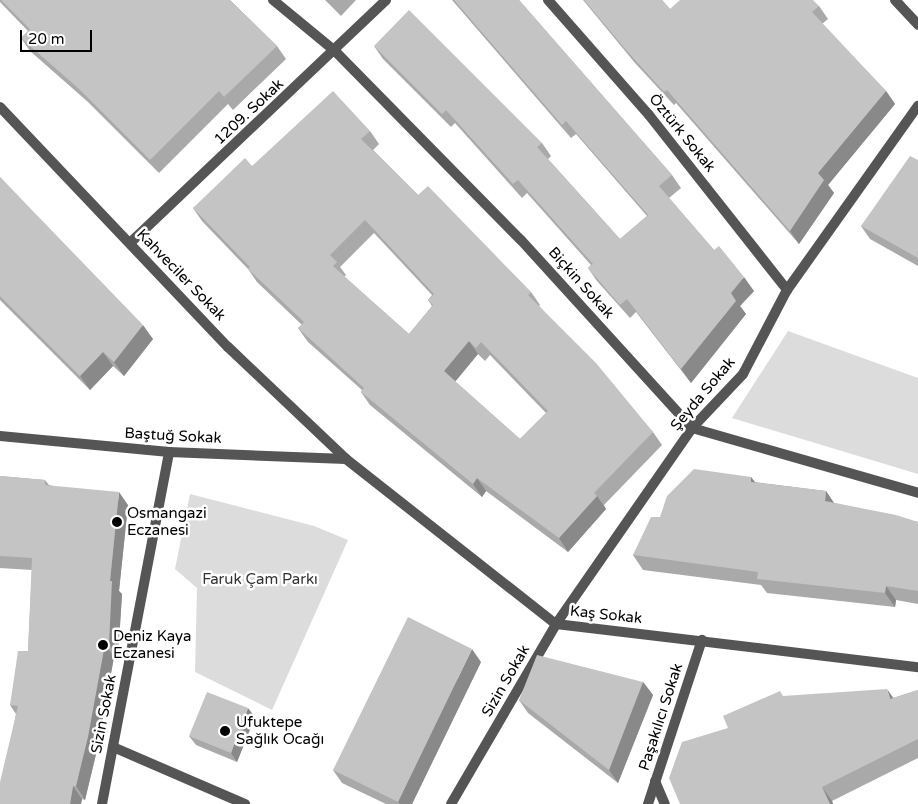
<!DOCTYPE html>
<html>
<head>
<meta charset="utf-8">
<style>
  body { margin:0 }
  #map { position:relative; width:918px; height:804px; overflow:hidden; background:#fff; font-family:"Varela Round",sans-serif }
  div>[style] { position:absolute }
  .green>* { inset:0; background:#dcdcdc }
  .street>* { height:10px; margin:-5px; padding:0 5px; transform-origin:5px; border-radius:5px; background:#555 }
  .wall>* { inset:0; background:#a9a9a9 }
  .shaded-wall>* { inset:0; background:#898989 }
  .building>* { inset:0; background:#c4c4c4 }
  .dots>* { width:14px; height:14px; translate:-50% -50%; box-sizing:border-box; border:2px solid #fff; border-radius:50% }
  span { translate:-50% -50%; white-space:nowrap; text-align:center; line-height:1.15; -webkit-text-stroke:5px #fff; paint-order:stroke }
  .street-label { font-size:15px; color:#000 }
  .poi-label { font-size:15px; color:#000 }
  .left { translate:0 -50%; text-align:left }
  .park-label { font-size:15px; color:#333 }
  .scale { position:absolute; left:20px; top:30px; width:72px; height:22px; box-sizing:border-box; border:2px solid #000; border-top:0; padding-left:6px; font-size:15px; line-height:18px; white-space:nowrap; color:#000; -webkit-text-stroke:4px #fff; paint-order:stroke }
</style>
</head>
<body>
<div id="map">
  <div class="green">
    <div style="clip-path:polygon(788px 331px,918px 378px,918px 474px,732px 418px)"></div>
    <div style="clip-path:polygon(190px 494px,314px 526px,348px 540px,272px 710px,195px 672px,197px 588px,175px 569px)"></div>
  </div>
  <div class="street">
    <div style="left:273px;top:0;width:80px;rotate:39.4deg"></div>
    <div style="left:335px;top:51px;width:265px;rotate:45.5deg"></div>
    <div style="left:521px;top:240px;width:254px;rotate:47.7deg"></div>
    <div style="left:692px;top:428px;width:235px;rotate:16deg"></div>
    <div style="left:548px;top:0;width:153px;rotate:48.7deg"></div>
    <div style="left:649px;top:115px;width:223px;rotate:51.7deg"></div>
    <div style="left:895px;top:0;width:34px;rotate:47deg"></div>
    <div style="left:0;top:107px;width:331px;rotate:46.5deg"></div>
    <div style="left:228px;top:347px;width:163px;rotate:43.5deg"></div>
    <div style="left:346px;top:459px;width:267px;rotate:38.2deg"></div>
    <div style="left:556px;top:624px;width:365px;rotate:6.8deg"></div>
    <div style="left:130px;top:243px;width:353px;rotate:-43.5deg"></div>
    <div style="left:0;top:436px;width:170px;rotate:5.4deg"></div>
    <div style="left:169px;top:452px;width:177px;rotate:2.3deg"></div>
    <div style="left:113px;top:747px;width:144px;rotate:23.4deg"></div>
    <div style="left:655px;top:781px;width:25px;rotate:67deg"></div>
    <div style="left:102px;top:804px;width:358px;rotate:-79.2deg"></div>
    <div style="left:451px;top:804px;width:208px;rotate:-59.7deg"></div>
    <div style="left:556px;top:624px;width:239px;rotate:-55.2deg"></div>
    <div style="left:692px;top:428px;width:74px;rotate:-46.6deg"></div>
    <div style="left:743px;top:374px;width:95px;rotate:-62.4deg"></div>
    <div style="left:787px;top:290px;width:226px;rotate:-54.6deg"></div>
    <div style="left:648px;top:804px;width:173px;rotate:-71.8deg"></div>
  </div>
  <div class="wall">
    <div style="clip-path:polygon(0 0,230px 0,277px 46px,286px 59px,233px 110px,228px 104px,159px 173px,88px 102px,30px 51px,21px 38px,28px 31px,0 2px)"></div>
    <div style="clip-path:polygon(325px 0,356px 0,341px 16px)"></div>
    <div style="clip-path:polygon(452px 0,519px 0,672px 175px,681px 188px,669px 198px,714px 250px,754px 291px,740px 306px,746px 314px,691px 383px,636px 312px,630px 318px,597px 281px,588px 268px,591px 265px,527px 193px,522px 198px,455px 123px,451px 127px,383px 59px,374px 46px,542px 143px,551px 156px,548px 159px,620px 239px,647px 216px,576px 134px,571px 138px)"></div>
    <div style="clip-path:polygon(583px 0,662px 0,670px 9px,819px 6px,828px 19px,822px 24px,886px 91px,895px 104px,828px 185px,834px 193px,799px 244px,676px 103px,674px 105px,635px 63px)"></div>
    <div style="clip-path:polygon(evenodd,370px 131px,379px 144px,373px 150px,418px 195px,531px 292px,540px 305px,539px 306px,653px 432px,662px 445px,604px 505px,606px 509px,568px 552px,486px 491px,482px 497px,370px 405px,361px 392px,362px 390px,308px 342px,298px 328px,302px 325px,257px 282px,248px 269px,202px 221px,193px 208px,252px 166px,370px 131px,374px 233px,432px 295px,428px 300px,432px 306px,409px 334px,344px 277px,346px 275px,340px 267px,374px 233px,370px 131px,478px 354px,485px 361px,490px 355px,546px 413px,520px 439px,455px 382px,478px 354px)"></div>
    <div style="clip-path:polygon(918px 160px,918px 266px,870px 239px,861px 226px)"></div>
    <div style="clip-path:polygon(0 177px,153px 339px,124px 376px,113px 366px,90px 390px,0 300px)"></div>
    <div style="clip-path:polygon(0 476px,45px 480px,49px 485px,128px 505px,119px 591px,122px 594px,118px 657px,114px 657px,97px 750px,85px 800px,82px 799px,81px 804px,0 804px,16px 714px,10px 705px,28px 651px,32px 570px,0 568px)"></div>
    <div style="clip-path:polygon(751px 477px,755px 482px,826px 491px,834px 503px,918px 522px,918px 604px,896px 600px,895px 607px,767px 593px,761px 585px,643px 570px,633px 555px,660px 517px)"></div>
    <div style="clip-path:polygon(481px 662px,412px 804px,386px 804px,342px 783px,333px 770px)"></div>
    <div style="clip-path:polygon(643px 682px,653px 695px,618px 783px,528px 713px,519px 700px)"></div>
    <div style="clip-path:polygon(918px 690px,918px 758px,832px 801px,833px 804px,680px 804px,728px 728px,784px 696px,893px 698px)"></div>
    <div style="clip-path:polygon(255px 717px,237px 762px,196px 745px,189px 736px)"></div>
  </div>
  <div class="shaded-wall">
    <div style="clip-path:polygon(886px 91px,895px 104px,828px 185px,834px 193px,799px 244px,790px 231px,818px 173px)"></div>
    <div style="clip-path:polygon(744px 277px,754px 291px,740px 306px,746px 314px,691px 383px,681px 369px,731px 293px)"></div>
    <div style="clip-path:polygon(143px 325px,153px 339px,124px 376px,114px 362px)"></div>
    <div style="clip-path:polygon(469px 341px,478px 354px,453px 384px,444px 371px)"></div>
    <div style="clip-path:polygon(103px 352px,113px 366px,90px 390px,80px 376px)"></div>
    <div style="clip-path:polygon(751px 477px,761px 491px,751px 482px)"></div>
    <div style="clip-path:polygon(477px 478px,486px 491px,482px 497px,473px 484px)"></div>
    <div style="clip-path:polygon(826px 491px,836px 506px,825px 501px)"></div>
    <div style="clip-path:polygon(119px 492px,128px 505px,119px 591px,122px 594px,118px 657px,109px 644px,110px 581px)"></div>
    <div style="clip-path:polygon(597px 496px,606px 509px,568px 552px,559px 538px)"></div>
    <div style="clip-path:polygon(886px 586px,896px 600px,895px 607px,885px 593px)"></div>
    <div style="clip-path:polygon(105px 644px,114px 657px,97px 750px,85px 800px,76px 786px)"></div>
    <div style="clip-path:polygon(472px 649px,481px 662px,412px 804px,400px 804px,398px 802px)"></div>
    <div style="clip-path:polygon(643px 682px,653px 695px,618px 783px,609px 770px)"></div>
    <div style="clip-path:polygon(887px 689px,897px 703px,890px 699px)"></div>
    <div style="clip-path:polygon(248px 708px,255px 717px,237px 762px,231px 753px)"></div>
    <div style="clip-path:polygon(73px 786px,82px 799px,81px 804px,70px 804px)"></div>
    <div style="clip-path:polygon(822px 787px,832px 801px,833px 804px,830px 804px)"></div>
  </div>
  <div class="building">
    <div style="clip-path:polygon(1px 0,230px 0,277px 46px,224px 97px,219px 91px,150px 160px,79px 89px,21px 38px,30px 29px)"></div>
    <div style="clip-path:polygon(454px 0,519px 0,672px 175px,659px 186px,714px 250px,719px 246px,744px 277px,731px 293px,736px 301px,681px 369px,627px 299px,620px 305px,588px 268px,593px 264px,518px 180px,513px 184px,446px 110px,442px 114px,374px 46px,409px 10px,542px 143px,537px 147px,620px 239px,648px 215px,566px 121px,562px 125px)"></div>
    <div style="clip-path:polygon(584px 0,662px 0,670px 9px,680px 0,813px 0,819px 6px,812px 12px,886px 91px,818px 173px,824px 180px,790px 231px,667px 90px,664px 92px,626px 50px)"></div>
    <div style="clip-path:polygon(evenodd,333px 91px,370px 131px,361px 139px,418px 195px,428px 186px,531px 292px,528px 295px,596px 363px,653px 432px,594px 493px,597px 496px,559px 538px,477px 478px,473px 484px,361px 392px,364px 388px,298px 328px,304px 322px,248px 269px,250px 267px,193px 208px,245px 158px,252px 166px,333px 91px,365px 220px,434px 294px,428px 300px,433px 305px,409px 334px,333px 266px,337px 262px,330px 255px,365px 220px,333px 91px,469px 341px,476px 348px,481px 342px,548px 411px,520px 439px,444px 371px,469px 341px)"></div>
    <div style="clip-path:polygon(910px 156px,918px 160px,918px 258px,861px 226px)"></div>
    <div style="clip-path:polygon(0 177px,143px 325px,114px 362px,103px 352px,80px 376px,0 296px)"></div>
    <div style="clip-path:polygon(694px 469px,751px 477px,751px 482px,826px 491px,825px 501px,896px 515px,918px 522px,918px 591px,886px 586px,885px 593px,757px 579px,758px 572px,633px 555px,651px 517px,660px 517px,667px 496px)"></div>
    <div style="clip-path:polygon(0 476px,45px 480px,45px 485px,119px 492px,110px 581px,112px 581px,109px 644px,105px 644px,88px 737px,76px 786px,73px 786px,70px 804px,0 804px,0 782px,18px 706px,10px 705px,18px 651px,28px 651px,32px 558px,0 556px)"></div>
    <div style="clip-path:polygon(408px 617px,472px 649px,398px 802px,333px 770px)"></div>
    <div style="clip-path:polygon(537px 655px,643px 682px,609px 770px,519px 700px)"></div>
    <div style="clip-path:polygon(887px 689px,890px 699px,918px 690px,918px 739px,822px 787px,830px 804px,680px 804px,669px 778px,682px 742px,728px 728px,723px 716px,780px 691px,783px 696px)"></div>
    <div style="clip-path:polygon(207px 692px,248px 708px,231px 753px,189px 736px)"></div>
  </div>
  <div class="dots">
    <div style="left:117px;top:522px;background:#000"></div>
    <div style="left:103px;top:645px;background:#000"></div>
    <div style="left:225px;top:731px;background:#000"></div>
  </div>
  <div class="street-label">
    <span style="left:249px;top:112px;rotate:-43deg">1209. Sokak</span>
    <span style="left:682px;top:133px;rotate:51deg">Öztürk Sokak</span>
    <span style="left:181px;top:275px;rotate:46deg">Kahveciler Sokak</span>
    <span style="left:581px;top:283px;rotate:48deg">Biçkin Sokak</span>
    <span style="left:703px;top:394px;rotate:-50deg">Şeyda Sokak</span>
    <span style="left:173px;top:436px;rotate:3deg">Baştuğ Sokak</span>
    <span style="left:606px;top:615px;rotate:6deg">Kaş Sokak</span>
    <span style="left:506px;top:681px;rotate:-60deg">Sizin Sokak</span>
    <span style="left:104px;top:714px;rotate:-79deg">Sizin Sokak</span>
    <span style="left:661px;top:717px;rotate:-72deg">Paşakılıcı Sokak</span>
  </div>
  <div class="poi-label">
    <span class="left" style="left:127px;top:522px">Osmangazi<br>Eczanesi</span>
    <span class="left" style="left:113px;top:645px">Deniz Kaya<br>Eczanesi</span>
    <span class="left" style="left:236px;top:731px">Ufuktepe<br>Sağlık Ocağı</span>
  </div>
  <div class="park-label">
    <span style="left:260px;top:580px">Faruk Çam Parkı</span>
  </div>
  <div class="scale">20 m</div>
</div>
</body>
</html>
